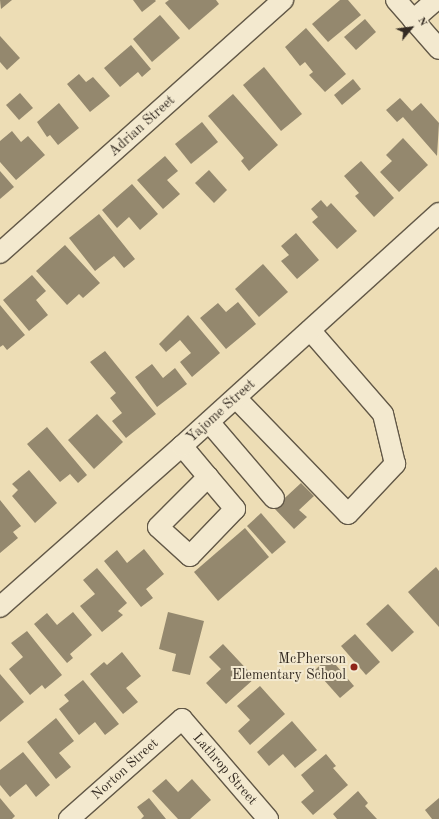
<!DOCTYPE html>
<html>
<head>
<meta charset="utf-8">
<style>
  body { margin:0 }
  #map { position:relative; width:439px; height:819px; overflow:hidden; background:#edddb5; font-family:"Old Standard TT",serif }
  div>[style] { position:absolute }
  .building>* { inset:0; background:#94886e }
  .roads { filter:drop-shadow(1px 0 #625847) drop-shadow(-1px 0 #625847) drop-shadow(0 1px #625847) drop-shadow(0 -1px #625847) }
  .minor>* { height:20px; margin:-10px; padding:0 10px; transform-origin:10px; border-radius:10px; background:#f3e9cf }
  .dots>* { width:11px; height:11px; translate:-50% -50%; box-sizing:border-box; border:2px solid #f3e9cf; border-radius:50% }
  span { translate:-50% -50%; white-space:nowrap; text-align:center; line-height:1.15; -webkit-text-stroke:4px #f3e9cf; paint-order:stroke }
  .street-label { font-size:14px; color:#342b22 }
  .poi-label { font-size:14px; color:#342b22 }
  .right { translate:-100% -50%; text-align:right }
  .north { position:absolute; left:391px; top:8px; width:40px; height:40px; -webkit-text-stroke:3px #f3e9cf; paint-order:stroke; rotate:61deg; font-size:11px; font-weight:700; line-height:16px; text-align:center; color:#342b22 }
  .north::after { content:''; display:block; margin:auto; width:14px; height:18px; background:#342b22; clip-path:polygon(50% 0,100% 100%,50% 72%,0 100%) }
</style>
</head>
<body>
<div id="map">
  <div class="building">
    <div style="clip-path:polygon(0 0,12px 0,1px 9px)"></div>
    <div style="clip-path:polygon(133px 0,155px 0,156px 1px,142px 12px)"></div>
    <div style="clip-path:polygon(169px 0,216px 0,219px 4px,189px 30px,165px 3px)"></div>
    <div style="clip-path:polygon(340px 0,348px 0,361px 15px,328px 42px,312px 24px)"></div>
    <div style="clip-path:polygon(160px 15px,180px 38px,152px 62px,133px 39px)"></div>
    <div style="clip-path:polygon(365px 19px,376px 32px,356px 50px,344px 37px)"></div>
    <div style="clip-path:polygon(306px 28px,346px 74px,325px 92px,309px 75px,313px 72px,305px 62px,300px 66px,285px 47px)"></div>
    <div style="clip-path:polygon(0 36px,20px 58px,7px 70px,0 62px)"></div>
    <div style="clip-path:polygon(131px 45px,151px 69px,142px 77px,138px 72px,120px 87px,104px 68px)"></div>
    <div style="clip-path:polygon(264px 67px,302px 114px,281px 131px,243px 85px)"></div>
    <div style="clip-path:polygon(79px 74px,86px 82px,93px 77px,110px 96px,90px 112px,67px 84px)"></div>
    <div style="clip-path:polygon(353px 79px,361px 89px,342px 105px,334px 95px)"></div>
    <div style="clip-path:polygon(20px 93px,33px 108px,19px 120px,6px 105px)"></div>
    <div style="clip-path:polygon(233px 94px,278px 145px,249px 171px,241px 161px,244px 158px,208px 116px)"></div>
    <div style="clip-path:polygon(400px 98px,412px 111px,421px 103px,439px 123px,437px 156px,403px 117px,397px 122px,386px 110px)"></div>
    <div style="clip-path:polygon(59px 103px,79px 128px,58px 145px,50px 135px,47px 137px,37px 122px)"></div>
    <div style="clip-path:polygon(202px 122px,218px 142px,191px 164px,175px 144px)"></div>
    <div style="clip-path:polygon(12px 131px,21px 142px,28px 136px,45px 155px,16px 180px,0 162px,0 141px)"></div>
    <div style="clip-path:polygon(403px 138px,428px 165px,399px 192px,380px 172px,392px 161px,386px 155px)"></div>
    <div style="clip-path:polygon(165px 156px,178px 171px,167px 180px,180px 194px,163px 209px,137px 180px)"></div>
    <div style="clip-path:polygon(361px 161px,394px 198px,374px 217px,355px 196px,359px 193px,344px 176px)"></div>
    <div style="clip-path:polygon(209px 170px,227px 190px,214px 203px,195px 183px)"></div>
    <div style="clip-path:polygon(0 171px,14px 187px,0 199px)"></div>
    <div style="clip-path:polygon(132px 184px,158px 214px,140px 230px,129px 217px,117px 228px,102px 210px)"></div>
    <div style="clip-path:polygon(321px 200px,327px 207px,331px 203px,357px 231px,337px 249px,312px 222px,318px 217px,311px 209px)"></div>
    <div style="clip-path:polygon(99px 214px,135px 259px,124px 268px,114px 256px,95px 271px,69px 238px)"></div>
    <div style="clip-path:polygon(296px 233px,319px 260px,297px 279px,281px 261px,289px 255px,281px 246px)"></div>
    <div style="clip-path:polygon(65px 245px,100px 283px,83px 298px,79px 294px,67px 305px,36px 271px)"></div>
    <div style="clip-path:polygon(263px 264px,288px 292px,259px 317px,235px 289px)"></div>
    <div style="clip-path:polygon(32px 275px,46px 291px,36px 300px,48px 315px,29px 331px,3px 300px)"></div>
    <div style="clip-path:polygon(238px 302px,256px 324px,226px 349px,200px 318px,218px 303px,226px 312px)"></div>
    <div style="clip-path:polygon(0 305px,25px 335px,7px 350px,3px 345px,0 347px)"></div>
    <div style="clip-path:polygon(188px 315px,220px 353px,192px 377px,180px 362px,191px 353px,180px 340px,166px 352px,159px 344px)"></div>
    <div style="clip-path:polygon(105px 351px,156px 414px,126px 438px,112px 421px,122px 413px,110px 398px,116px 393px,90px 362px)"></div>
    <div style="clip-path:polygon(152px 364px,163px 378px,175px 368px,187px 384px,157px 407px,135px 377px)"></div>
    <div style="clip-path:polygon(97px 414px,123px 442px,94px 469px,68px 440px)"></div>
    <div style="clip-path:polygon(47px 427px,87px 475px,78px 483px,70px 474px,60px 482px,27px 444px)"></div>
    <div style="clip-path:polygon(29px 470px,57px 503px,35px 523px,12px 496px,18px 490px,12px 484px)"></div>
    <div style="clip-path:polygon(301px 483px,314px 496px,299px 510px,307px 517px,294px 529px,274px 508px)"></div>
    <div style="clip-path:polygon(0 500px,21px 526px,13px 532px,18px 538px,0 553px)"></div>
    <div style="clip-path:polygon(261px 513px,286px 542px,272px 554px,247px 526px)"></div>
    <div style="clip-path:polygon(245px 528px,269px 557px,218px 601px,194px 572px)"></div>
    <div style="clip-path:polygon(144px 549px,164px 574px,146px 589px,153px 598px,141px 607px,104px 561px,117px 550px,127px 563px)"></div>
    <div style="clip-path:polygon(436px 567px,439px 571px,439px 627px,408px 592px)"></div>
    <div style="clip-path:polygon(97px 568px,127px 603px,118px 611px,123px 615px,102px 632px,80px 606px,95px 594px,83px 580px)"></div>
    <div style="clip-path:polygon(388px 604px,414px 632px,392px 652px,366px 624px)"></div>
    <div style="clip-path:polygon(73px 612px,92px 635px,70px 654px,73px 658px,67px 663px,34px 624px,47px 613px,57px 625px)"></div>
    <div style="clip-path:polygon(168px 612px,204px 621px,190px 675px,172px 671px,176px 654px,159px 649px)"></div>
    <div style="clip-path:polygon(27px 631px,62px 675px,45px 689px,42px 685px,30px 695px,9px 669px,23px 657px,11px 643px)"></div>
    <div style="clip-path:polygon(355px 634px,380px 662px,366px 675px,341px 646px)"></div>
    <div style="clip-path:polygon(223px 644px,255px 678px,226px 704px,206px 683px,221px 669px,209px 657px)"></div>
    <div style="clip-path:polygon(122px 652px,141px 676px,126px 688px,138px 702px,123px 714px,90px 674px,104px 662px,107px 665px)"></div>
    <div style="clip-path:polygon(329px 657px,354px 686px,340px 698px,315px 670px)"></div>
    <div style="clip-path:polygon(0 674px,24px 702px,0 722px)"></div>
    <div style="clip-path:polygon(83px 680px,119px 724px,105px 735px,95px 722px,79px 735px,59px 709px,69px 701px,64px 695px)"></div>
    <div style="clip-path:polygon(260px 686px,285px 714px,250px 745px,238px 731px,250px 720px,237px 706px)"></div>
    <div style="clip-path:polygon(56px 718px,74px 741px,59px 753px,71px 767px,56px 779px,27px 742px)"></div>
    <div style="clip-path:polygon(292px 721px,317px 750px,295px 768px,283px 754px,269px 766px,257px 752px)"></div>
    <div style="clip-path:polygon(23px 752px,50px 785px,36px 797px,26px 784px,10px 797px,0 785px,0 770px)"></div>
    <div style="clip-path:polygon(326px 754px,336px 766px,333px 768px,348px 785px,313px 815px,301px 802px,314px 791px,301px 775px)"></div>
    <div style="clip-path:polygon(166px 779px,178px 792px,192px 779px,211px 800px,190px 819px,178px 819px,152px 791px)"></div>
    <div style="clip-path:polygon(358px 791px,368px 803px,365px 806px,377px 819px,337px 819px,333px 814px)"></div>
    <div style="clip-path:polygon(0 798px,15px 816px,12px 819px,0 819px)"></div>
    <div style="clip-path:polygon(149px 798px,166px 819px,141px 819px,144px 816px,137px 807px)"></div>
    <div style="clip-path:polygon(439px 798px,439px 819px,432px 819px,425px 810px)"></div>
  </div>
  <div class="roads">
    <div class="minor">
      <div style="left:396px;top:0;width:65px;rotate:48.7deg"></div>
      <div style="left:413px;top:20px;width:30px;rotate:-41deg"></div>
      <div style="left:0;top:253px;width:380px;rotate:-41.8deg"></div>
      <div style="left:236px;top:398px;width:161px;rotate:46deg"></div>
      <div style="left:348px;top:514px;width:69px;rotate:-46.8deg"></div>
      <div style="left:395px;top:464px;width:51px;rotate:-103.5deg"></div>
      <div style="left:383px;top:414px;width:111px;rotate:-131deg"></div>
      <div style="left:209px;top:422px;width:100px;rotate:49.5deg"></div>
      <div style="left:182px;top:446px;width:40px;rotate:50deg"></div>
      <div style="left:208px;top:477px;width:42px;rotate:49.8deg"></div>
      <div style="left:235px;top:509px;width:65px;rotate:133.8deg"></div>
      <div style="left:190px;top:556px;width:43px;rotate:-137.8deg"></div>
      <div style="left:158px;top:527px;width:71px;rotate:-45deg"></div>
      <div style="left:0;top:607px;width:243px;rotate:-41.5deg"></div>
      <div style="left:182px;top:446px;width:347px;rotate:-42.2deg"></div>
      <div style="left:69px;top:819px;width:151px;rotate:-41.5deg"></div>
      <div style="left:182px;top:719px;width:132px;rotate:49.3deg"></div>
    </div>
  </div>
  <div class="dots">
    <div style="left:354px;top:667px;background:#8f2418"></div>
  </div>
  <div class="street-label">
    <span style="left:142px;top:126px;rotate:-42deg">Adrian Street</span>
    <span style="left:221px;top:411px;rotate:-42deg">Yajome Street</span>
    <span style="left:125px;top:769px;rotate:-42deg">Norton Street</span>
    <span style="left:225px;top:769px;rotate:49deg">Lathrop Street</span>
  </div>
  <div class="poi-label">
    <span class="right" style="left:346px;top:667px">McPherson<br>Elementary School</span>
  </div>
  <div class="north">N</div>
</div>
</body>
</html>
